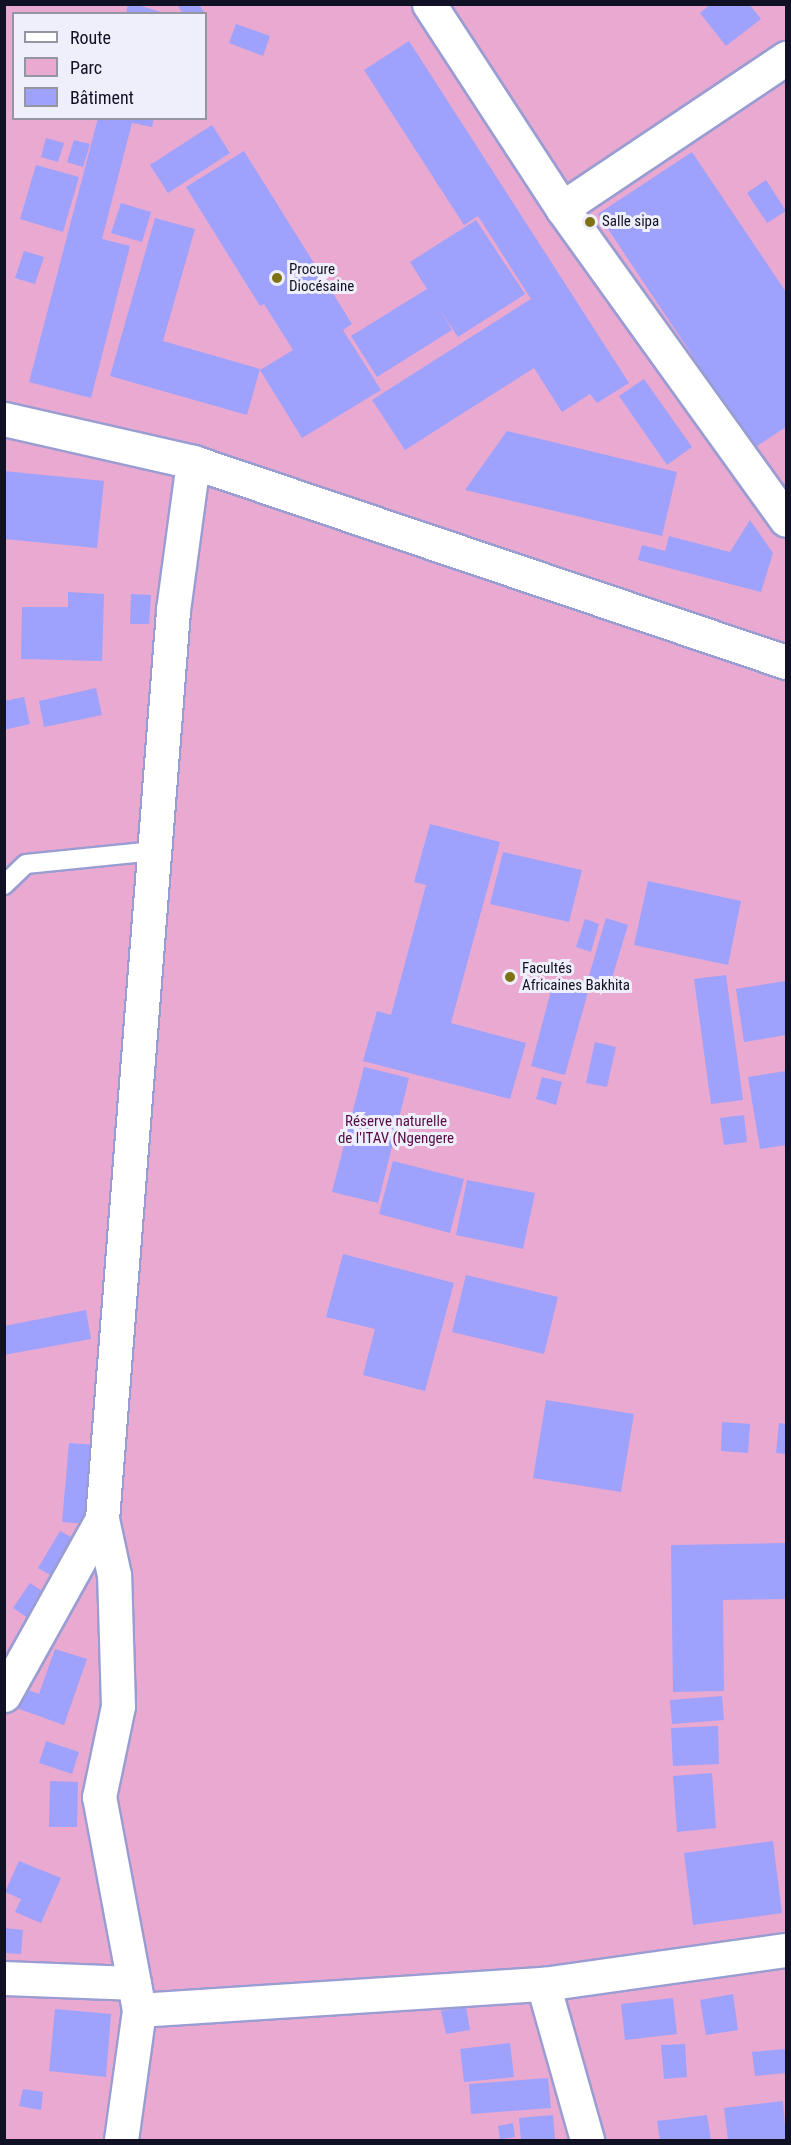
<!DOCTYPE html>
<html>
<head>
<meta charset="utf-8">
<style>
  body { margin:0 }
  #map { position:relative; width:791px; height:2145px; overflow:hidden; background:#dfe1f7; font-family:"Roboto Condensed",sans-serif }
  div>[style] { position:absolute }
  .green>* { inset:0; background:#e9a9d1 }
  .building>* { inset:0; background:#9ea2fc }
  .roads { filter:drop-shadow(2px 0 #999dd2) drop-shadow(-2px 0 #999dd2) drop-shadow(0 2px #999dd2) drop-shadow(0 -2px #999dd2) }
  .service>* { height:18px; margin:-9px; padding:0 9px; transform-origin:9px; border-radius:9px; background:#fff }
  .minor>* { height:33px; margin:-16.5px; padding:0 16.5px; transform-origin:16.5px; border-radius:16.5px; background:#fff }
  .tertiary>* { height:33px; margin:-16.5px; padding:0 16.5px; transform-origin:16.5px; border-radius:16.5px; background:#fff }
  .dots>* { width:16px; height:16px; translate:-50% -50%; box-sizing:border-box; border:3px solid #eeeffa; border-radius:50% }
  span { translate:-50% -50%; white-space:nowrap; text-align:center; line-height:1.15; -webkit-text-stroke:6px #eeeffa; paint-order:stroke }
  .poi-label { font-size:15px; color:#101124 }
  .left { translate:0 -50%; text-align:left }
  .park-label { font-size:15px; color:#590945 }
  .frame { position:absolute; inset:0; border:6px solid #101124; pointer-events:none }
  .legend { position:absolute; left:12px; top:12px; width:195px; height:108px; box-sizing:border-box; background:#eeeffa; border:2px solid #9596a4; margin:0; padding:8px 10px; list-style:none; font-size:18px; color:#101124 }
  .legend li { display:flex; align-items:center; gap:12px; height:30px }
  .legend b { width:30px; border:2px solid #9596a4 }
</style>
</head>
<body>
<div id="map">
  <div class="green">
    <div style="clip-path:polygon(evenodd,5px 5px,786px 5px,786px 2140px,5px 2140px,5px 5px,14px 14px,206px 14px,206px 118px,14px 118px,14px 14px)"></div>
  </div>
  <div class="building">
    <div style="clip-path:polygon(128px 4px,135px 4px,167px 14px,126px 14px)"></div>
    <div style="clip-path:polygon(177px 4px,199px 4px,205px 14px,183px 14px)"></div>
    <div style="clip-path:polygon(711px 4px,749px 4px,761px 19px,726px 46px,700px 13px)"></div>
    <div style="clip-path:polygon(236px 24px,270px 36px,263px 56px,229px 43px)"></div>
    <div style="clip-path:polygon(409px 41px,629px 383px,597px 403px,590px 394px,562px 412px,534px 368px,405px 450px,372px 400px,531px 299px,478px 216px,464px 225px,364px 70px)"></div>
    <div style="clip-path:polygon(98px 118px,154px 118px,152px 127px,132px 123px,102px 239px,130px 246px,91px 398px,29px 382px)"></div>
    <div style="clip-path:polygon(212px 125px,230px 153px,168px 193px,150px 165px)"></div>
    <div style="clip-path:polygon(46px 138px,64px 143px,58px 162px,41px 157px)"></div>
    <div style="clip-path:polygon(74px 140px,90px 144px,83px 167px,67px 162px)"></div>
    <div style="clip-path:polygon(244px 151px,352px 324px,343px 330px,381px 390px,302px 438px,260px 370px,293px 350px,264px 304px,260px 306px,186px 187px)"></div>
    <div style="clip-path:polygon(692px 152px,786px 292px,786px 427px,754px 448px,598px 214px)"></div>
    <div style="clip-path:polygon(36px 165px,79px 177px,63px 232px,20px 219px)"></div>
    <div style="clip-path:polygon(766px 180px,786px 211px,767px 223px,747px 193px)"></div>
    <div style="clip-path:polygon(121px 203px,151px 212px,142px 242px,111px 233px)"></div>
    <div style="clip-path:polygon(155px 218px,195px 229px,163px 341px,260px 369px,247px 415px,110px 376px)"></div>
    <div style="clip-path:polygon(476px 220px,525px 294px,458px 337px,440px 310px,452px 330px,377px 377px,351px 336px,427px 289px,410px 262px)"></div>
    <div style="clip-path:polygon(24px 251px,44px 257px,35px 284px,15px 278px)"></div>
    <div style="clip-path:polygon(644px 379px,692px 447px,667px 465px,619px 396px)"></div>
    <div style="clip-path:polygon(507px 431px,677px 472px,662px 536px,465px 490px)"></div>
    <div style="clip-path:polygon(4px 471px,104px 481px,97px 548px,4px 539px)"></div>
    <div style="clip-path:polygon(750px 520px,773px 553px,761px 592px,638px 560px,642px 545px,665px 551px,669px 536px,730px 552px)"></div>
    <div style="clip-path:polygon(68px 592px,104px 594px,102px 661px,21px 659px,22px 607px,68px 607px)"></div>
    <div style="clip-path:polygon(131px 594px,151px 595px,149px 624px,130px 624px)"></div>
    <div style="clip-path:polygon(96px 688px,102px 715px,44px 727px,39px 701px)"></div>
    <div style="clip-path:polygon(24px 697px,30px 724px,4px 730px,4px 701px)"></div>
    <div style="clip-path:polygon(430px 824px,500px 842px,451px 1023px,526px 1043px,510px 1099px,363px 1061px,377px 1011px,391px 1015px,426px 885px,414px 882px)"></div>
    <div style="clip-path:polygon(503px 852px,582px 870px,569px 922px,490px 904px)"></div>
    <div style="clip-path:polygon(648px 881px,741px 901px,728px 965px,634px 945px)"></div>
    <div style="clip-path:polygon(606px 918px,628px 925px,610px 985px,588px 979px)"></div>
    <div style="clip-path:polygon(585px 919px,599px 924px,591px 952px,576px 947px)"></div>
    <div style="clip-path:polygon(726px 975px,743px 1100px,711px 1104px,694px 979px)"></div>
    <div style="clip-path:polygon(786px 981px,786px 1035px,744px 1042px,736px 989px)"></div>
    <div style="clip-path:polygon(553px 983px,588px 992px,565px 1075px,531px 1066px)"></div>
    <div style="clip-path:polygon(595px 1042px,616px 1047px,607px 1087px,586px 1083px)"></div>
    <div style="clip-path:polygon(364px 1067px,409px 1078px,378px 1203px,332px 1192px)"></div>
    <div style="clip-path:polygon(786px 1071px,786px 1145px,760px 1149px,748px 1077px)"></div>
    <div style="clip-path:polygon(542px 1077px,562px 1082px,556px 1105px,536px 1099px)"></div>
    <div style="clip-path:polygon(744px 1115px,747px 1142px,724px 1145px,720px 1118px)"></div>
    <div style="clip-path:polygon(393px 1161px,464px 1179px,450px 1233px,379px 1214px)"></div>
    <div style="clip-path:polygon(467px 1180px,535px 1193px,523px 1249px,456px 1235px)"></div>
    <div style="clip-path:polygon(343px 1254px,454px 1283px,425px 1391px,363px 1375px,375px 1329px,326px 1317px)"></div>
    <div style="clip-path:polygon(466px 1275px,558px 1297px,544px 1354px,452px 1332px)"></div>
    <div style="clip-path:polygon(86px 1310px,91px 1339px,4px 1355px,4px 1326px)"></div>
    <div style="clip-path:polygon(546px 1400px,634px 1414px,621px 1492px,533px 1478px)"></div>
    <div style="clip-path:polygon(722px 1422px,750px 1424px,748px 1453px,721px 1451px)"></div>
    <div style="clip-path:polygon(779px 1423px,786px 1424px,786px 1454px,776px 1453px)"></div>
    <div style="clip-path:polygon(69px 1443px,97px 1445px,90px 1524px,62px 1522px)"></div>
    <div style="clip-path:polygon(60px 1531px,78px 1541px,56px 1578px,38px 1568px)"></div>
    <div style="clip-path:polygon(786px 1543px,786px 1599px,723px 1600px,724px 1691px,673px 1692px,671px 1545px)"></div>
    <div style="clip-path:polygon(30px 1583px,45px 1593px,28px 1618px,13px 1608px)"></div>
    <div style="clip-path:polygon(55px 1649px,87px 1659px,64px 1725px,19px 1709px,26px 1689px,39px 1694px)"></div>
    <div style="clip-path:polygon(722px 1696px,724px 1720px,672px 1724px,670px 1700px)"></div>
    <div style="clip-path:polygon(718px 1726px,719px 1764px,673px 1766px,671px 1728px)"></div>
    <div style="clip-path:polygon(46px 1741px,79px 1752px,72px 1774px,39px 1763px)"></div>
    <div style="clip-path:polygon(712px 1773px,716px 1828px,677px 1832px,673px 1776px)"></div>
    <div style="clip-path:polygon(50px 1781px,78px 1782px,77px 1827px,49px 1827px)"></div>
    <div style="clip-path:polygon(773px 1841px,782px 1913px,693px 1925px,684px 1853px)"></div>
    <div style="clip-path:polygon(19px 1861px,61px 1878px,41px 1923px,15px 1912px,21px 1899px,5px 1892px)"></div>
    <div style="clip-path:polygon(4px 1928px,23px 1930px,21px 1954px,4px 1953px)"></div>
    <div style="clip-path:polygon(733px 1994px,738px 2030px,706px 2035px,700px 2000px)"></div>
    <div style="clip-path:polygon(673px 1998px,677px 2034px,625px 2040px,621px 2004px)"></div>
    <div style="clip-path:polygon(466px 2006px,470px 2030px,446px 2034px,441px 2011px)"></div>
    <div style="clip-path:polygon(55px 2009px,111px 2014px,106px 2077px,49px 2071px)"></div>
    <div style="clip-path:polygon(510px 2043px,514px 2077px,464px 2082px,460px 2049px)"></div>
    <div style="clip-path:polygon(685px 2044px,687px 2077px,664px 2079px,661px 2045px)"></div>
    <div style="clip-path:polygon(786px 2049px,786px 2073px,755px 2076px,752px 2052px)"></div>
    <div style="clip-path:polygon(548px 2078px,551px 2108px,471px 2114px,469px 2084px)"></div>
    <div style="clip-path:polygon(23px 2089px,43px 2092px,41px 2110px,19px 2106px)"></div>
    <div style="clip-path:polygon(783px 2101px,786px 2140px,728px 2140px,724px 2108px)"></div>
    <div style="clip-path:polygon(553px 2115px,555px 2140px,521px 2140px,519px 2118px)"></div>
    <div style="clip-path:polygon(707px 2115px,711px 2140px,660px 2140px,657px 2121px)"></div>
    <div style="clip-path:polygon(513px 2123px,515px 2137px,500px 2139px,498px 2126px)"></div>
  </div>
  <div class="roads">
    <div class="service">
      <div style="left:4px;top:885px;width:30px;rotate:-44deg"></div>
      <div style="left:26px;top:864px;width:129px;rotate:-5.8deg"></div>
    </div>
    <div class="minor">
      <div style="left:429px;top:4px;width:244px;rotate:56.9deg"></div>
      <div style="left:562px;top:208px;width:384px;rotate:54.3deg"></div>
      <div style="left:562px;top:208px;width:270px;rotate:-33.8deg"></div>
      <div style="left:4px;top:1695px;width:201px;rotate:-60.9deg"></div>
      <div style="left:4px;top:1978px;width:130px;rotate:2.2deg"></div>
      <div style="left:543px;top:1984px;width:162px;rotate:74.2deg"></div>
      <div style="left:139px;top:2010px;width:405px;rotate:-3.7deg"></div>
      <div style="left:543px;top:1984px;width:245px;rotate:-8deg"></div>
      <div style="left:121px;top:2140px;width:131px;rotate:-82.1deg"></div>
      <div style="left:139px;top:2010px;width:217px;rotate:-100.6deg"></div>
      <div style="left:99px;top:1797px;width:93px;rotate:-78.2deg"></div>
      <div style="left:118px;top:1706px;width:131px;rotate:-91.7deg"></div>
      <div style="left:114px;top:1575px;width:57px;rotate:-102.1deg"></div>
      <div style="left:102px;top:1519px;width:912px;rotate:-85.53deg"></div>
      <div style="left:173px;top:610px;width:149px;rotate:-82.3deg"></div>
    </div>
    <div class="tertiary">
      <div style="left:4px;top:419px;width:194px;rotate:12.8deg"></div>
      <div style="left:193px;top:462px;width:626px;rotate:18.64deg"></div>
    </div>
  </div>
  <div class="dots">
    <div style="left:590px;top:222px;background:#7f7214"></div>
    <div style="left:277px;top:278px;background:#7f7214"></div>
    <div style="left:510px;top:977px;background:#7f7214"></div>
  </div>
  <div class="poi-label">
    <span class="left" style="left:602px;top:222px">Salle sipa</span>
    <span class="left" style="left:289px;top:278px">Procure<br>Diocésaine</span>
    <span class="left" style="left:522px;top:977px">Facultés<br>Africaines Bakhita</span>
  </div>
  <div class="park-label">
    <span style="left:396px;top:1130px">Réserve naturelle<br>de l'ITAV (Ngengere</span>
  </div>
  <div class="frame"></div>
  <ul class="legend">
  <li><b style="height:8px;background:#fff"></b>Route</li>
  <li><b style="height:16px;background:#e9a9d1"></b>Parc</li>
  <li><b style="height:16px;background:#9ea2fc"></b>Bâtiment</li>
  </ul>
</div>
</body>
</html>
